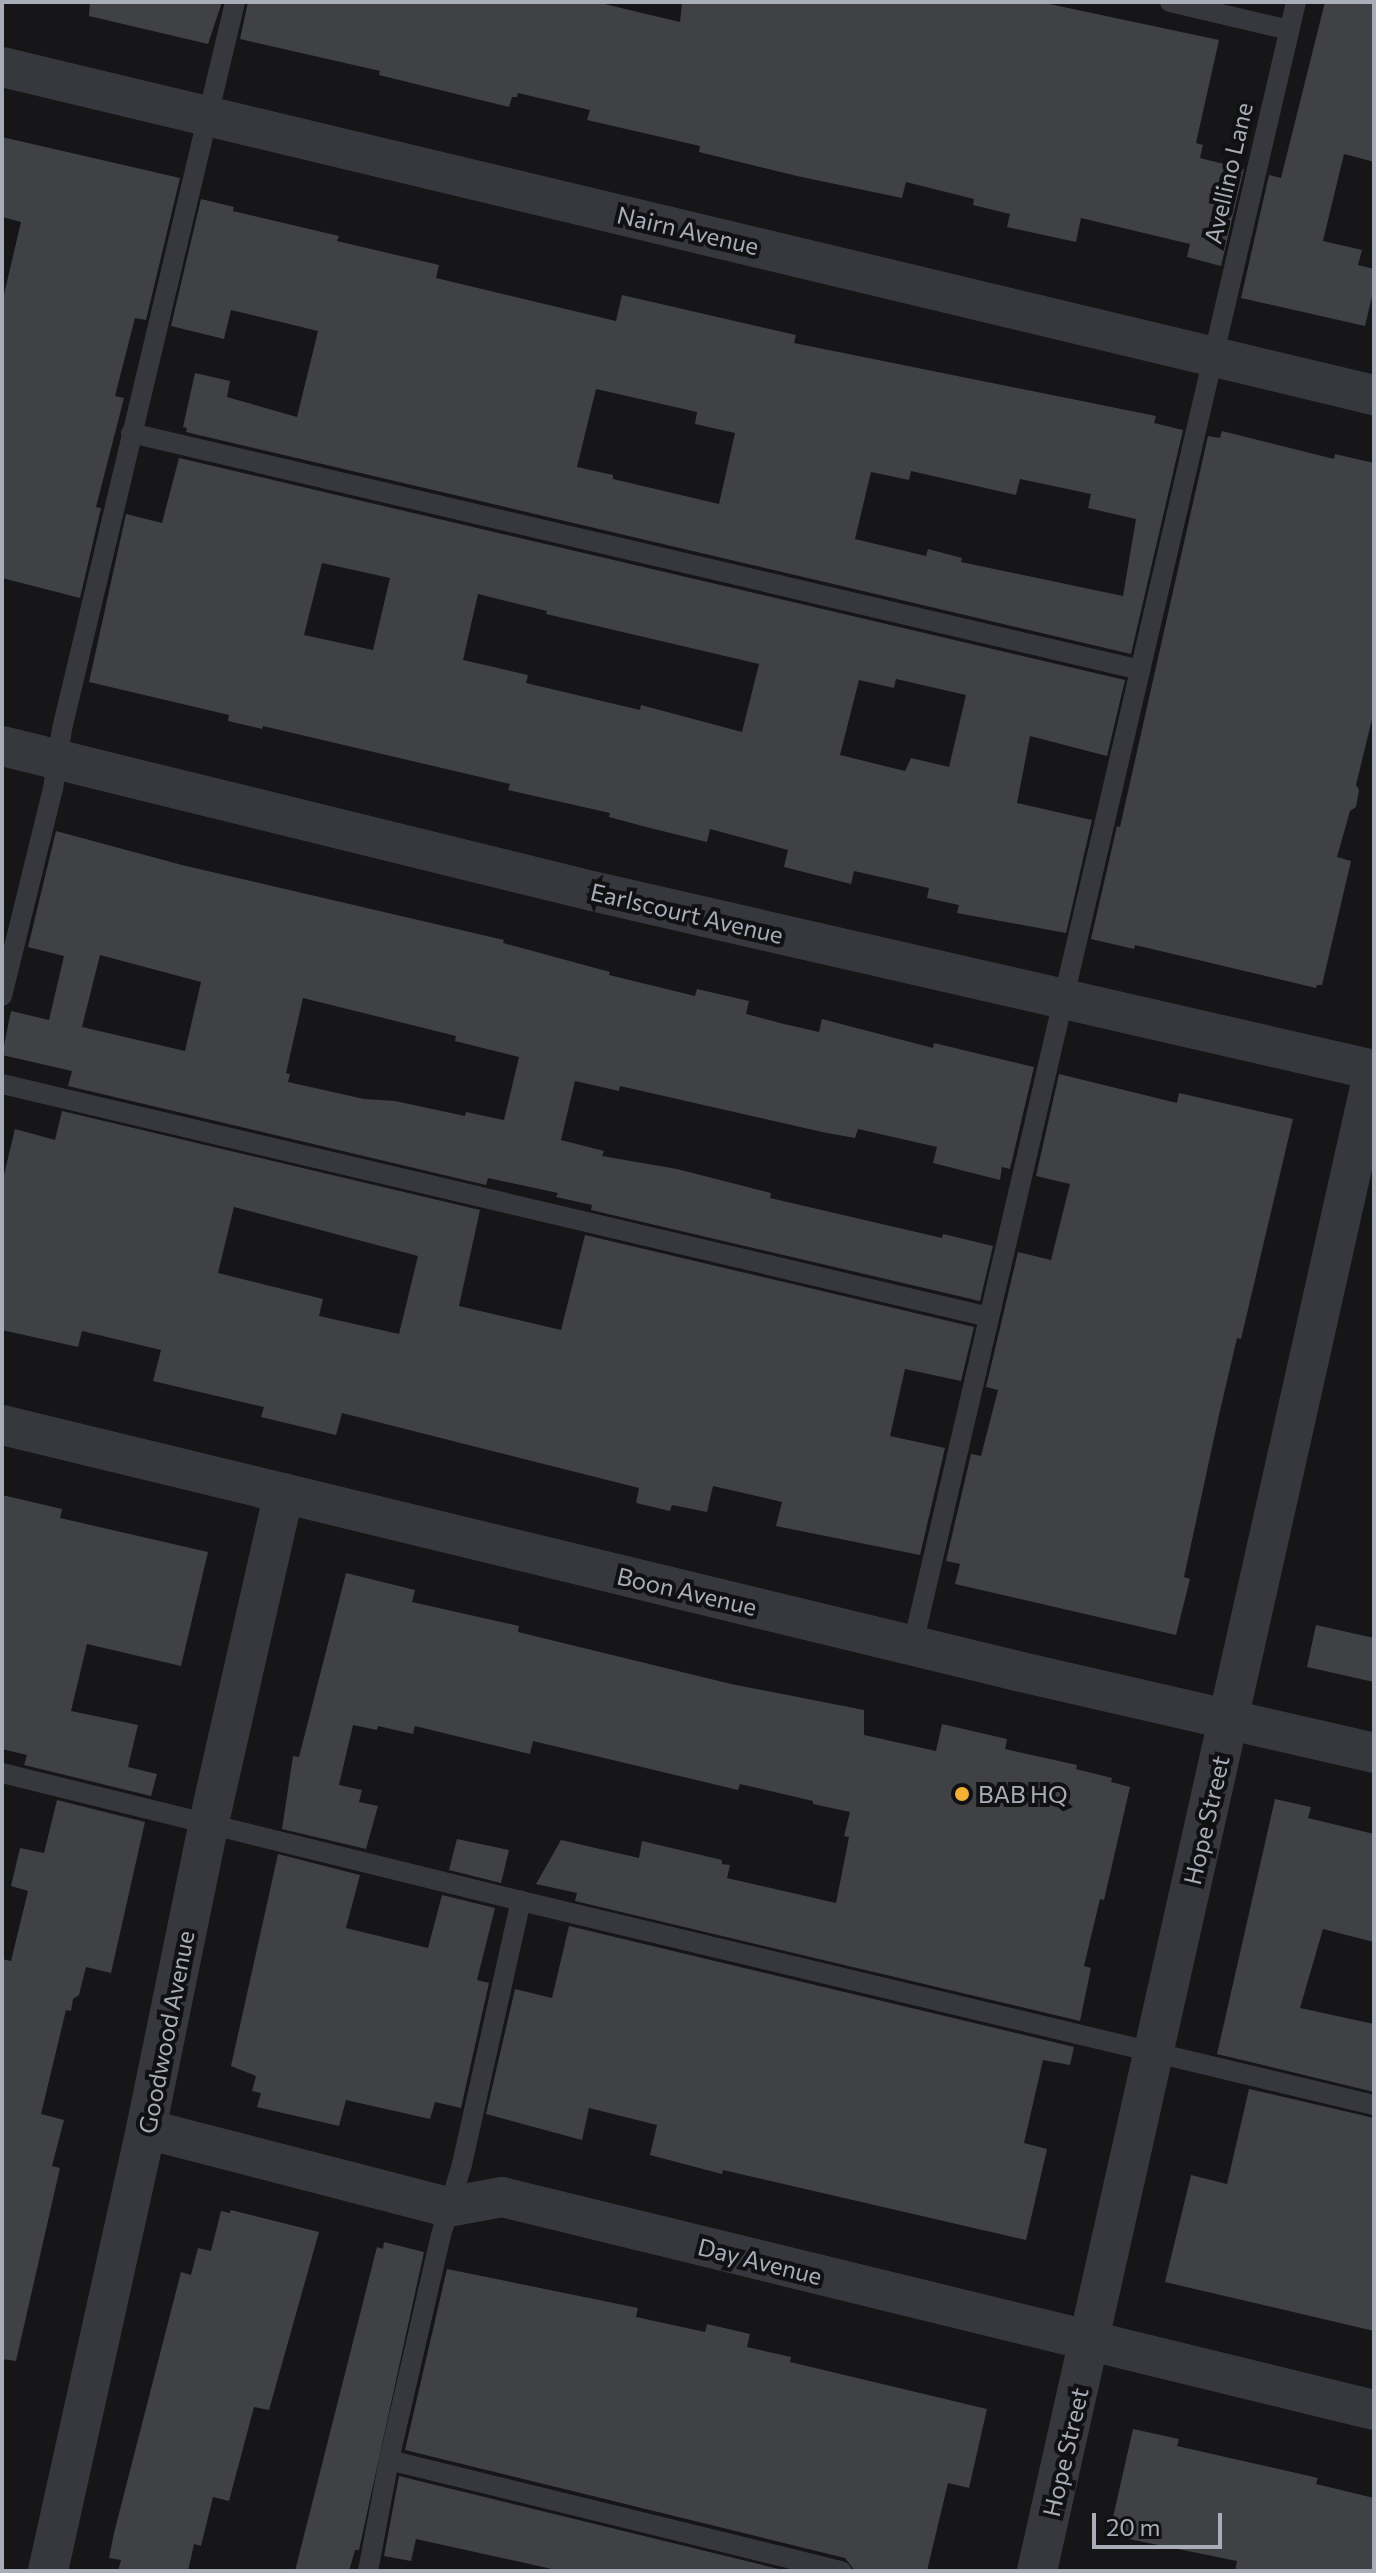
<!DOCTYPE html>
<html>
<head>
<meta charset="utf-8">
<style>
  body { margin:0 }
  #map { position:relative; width:1376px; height:2573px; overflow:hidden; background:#161618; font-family:Commissioner,sans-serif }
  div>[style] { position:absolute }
  .building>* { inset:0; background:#404145 }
  .service>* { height:20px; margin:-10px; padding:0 10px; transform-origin:10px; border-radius:10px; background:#37383d }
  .minor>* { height:40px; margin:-20px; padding:0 20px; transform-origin:20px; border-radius:20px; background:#37383d }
  .dots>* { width:22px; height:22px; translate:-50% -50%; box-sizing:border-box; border:4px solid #111113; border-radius:50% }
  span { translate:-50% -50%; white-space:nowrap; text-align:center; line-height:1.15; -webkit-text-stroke:8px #111113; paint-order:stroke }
  .street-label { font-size:24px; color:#a8adb8 }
  .poi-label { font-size:24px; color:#a8adb8 }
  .left { translate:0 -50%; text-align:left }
  .frame { position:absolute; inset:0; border:4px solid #a8adb8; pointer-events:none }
  .scale { position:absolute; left:1092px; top:2513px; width:130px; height:36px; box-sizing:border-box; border:4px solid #a8adb8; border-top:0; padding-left:10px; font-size:24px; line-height:28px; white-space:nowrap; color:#a8adb8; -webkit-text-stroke:6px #111113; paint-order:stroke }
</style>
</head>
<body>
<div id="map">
  <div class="building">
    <div style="clip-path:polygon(90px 2px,222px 2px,208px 44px,89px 16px)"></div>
    <div style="clip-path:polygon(248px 2px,596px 2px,680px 22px,682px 2px,1040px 2px,1219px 40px,1196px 143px,1203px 145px,1200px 158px,1244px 169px,1221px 266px,1187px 257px,1190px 244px,1081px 218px,1076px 242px,1007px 227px,1010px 214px,973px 205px,974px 199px,906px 182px,902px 198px,797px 176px,699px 152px,700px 146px,587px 120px,590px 110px,518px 93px,517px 97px,512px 97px,509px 107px,379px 75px,380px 71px,240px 39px)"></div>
    <div style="clip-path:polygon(1325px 2px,1374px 2px,1374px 162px,1344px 154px,1323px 241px,1362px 250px,1358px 265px,1374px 269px,1374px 288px,1365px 326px,1241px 298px,1269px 175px,1281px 178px)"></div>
    <div style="clip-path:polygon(2px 137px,180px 178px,146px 320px,135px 318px,115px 396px,124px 398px,96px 507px,101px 508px,80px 598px,2px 578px,2px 303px,21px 222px,2px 217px)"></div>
    <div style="clip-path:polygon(evenodd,201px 199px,234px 207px,233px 211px,339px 236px,337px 241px,439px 265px,436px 278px,616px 321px,622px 295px,796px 335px,794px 343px,1156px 416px,1154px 423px,1183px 430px,1131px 654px,186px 432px,187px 428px,183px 427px,195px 373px,230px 381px,227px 397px,297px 417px,318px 331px,231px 310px,224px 339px,171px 326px,201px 199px,596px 389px,697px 412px,695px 424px,735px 433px,719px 504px,613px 479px,613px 475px,577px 467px,596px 389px,201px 199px,911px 471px,1016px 495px,1020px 479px,1091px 494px,1088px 508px,1136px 519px,1123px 596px,961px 562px,962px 558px,928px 549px,926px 556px,855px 539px,871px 472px,909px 480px,911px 471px)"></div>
    <div style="clip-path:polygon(1222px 431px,1334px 459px,1335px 454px,1374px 463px,1374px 711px,1356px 785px,1359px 790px,1356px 807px,1350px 811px,1337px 857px,1351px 861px,1322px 985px,1317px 985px,1316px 988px,1135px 945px,1134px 949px,1091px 939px,1117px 826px,1120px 827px,1208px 436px,1220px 438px)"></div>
    <div style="clip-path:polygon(evenodd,179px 458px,1125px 680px,1107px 756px,1030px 736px,1017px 803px,1092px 820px,1066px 933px,957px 913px,959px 905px,927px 898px,929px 888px,854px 871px,851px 884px,784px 867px,788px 850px,710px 829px,707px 842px,650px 828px,609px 817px,610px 813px,508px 790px,510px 784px,263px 726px,262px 729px,228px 721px,229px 715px,89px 682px,126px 514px,162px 523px,179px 458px,322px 563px,390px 578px,373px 650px,304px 635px,322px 563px,179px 458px,478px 594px,547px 611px,546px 614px,759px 664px,742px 732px,641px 705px,640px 710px,526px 683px,528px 675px,463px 660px,478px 594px,179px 458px,896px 679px,966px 695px,949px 767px,911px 758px,905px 771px,840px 755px,859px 680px,894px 688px,896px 679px)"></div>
    <div style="clip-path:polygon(evenodd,56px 831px,182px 865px,504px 940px,503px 943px,610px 972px,609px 975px,695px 996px,697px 989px,749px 1001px,746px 1014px,784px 1024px,819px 1032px,822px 1019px,933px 1048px,934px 1043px,1034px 1067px,1010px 1169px,1002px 1167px,1000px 1180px,933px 1163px,937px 1147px,858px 1129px,855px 1138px,822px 1132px,620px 1086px,619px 1091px,575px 1081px,561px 1140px,604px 1151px,602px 1156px,677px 1169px,771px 1193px,770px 1198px,942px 1238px,943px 1234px,993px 1246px,980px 1301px,591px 1210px,592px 1205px,556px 1197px,558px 1193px,488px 1178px,486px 1185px,68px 1086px,72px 1071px,2px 1055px,11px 1011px,49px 1020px,64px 956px,28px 947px,56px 831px,100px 955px,201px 982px,185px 1051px,82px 1027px,100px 955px,56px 831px,303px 998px,456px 1036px,455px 1041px,519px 1057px,504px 1120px,466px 1112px,465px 1116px,395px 1101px,364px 1099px,288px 1082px,290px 1074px,286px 1073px,303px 998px)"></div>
    <div style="clip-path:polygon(1059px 1074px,1177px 1103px,1179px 1093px,1293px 1119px,1241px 1339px,1237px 1338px,1219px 1415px,1184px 1577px,1190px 1579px,1176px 1635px,955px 1584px,960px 1564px,946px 1561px,971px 1454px,981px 1456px,998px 1390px,986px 1387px,1018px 1252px,1051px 1260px,1070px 1184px,1036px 1176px)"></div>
    <div style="clip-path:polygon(evenodd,62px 1111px,480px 1210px,459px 1306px,561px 1330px,585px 1235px,974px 1327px,961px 1381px,905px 1369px,890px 1436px,945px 1448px,920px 1555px,776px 1526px,782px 1502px,713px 1486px,707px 1512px,672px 1505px,670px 1511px,636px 1503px,639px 1488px,342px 1413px,336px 1435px,261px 1417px,264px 1407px,153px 1381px,161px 1350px,82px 1331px,78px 1347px,2px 1330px,2px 1183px,15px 1129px,55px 1140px,62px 1111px,234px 1207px,418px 1256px,399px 1334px,319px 1316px,323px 1299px,218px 1273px,234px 1207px)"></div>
    <div style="clip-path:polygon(2px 1495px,62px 1509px,60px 1518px,208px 1552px,181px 1666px,87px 1644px,71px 1711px,138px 1725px,128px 1767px,157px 1774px,151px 1796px,24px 1765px,27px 1755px,2px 1749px)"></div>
    <div style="clip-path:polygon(346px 1573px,415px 1590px,412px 1602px,519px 1626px,518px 1632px,731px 1684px,864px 1710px,864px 1735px,936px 1751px,942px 1724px,1007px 1739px,1005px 1749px,1077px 1765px,1076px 1769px,1112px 1778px,1111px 1782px,1130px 1787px,1104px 1900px,1100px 1899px,1084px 1966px,1091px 1968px,1080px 2021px,575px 1901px,577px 1893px,536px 1884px,561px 1840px,639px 1858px,642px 1841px,722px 1860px,722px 1864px,730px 1865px,727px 1878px,836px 1903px,849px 1837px,844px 1836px,850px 1812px,813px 1804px,813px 1801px,740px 1784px,738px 1790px,533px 1741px,530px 1754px,415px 1726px,413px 1734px,378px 1726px,377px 1730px,353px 1725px,339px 1785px,362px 1790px,359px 1802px,378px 1806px,366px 1849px,282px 1829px,293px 1756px,299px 1757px)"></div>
    <div style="clip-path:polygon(1316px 1625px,1374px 1638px,1374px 1682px,1307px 1667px)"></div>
    <div style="clip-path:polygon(1275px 1799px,1311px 1807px,1308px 1818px,1374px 1834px,1374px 1942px,1323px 1929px,1300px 2008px,1374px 2024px,1374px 2092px,1217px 2054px)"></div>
    <div style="clip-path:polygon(57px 1800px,145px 1822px,111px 1973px,86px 1967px,79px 1995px,73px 1999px,71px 2011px,66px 2010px,41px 2114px,64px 2120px,52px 2166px,60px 2168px,16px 2361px,2px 2359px,2px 1959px,11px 1961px,28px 1891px,11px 1886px,20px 1848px,44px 1853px)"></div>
    <div style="clip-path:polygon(457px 1839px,509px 1850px,501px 1883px,449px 1870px)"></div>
    <div style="clip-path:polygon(278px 1854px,360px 1875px,346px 1928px,428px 1948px,442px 1895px,495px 1908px,477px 1980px,489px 1983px,461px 2108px,435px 2102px,430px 2119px,346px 2100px,339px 2126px,257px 2107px,261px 2093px,252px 2091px,256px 2076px,231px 2066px)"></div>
    <div style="clip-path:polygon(569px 1926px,1074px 2047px,1070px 2065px,1043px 2060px,1024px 2143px,1047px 2149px,1026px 2240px,723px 2170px,722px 2174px,650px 2155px,657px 2125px,589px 2108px,582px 2140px,486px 2114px,515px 1989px,552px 1998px)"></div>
    <div style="clip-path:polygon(1249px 2089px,1374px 2118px,1374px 2331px,1165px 2282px,1191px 2175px,1227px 2184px)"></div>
    <div style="clip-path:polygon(231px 2210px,319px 2232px,269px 2410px,254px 2407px,229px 2501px,213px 2497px,201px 2546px,194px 2544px,188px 2571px,118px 2571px,121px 2560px,109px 2558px,114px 2533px,181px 2272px,191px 2275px,198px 2248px,211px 2251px,221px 2211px,230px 2213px)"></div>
    <div style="clip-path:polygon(384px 2242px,424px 2252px,359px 2550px,355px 2550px,349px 2571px,295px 2571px,377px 2247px,383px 2249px)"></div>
    <div style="clip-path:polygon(447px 2269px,638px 2308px,636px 2317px,705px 2332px,707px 2324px,750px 2334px,747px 2347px,791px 2357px,790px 2362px,987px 2409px,969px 2488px,948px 2483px,927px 2571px,855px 2571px,845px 2558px,405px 2450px)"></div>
    <div style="clip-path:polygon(1133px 2429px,1179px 2439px,1177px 2446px,1318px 2478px,1316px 2484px,1374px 2498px,1374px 2571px,1235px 2571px,1237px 2561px,1109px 2535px)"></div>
    <div style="clip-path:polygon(399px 2476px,787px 2571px,561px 2571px,416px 2539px,411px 2561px,384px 2556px)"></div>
  </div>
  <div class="service">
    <div style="left:1170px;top:2px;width:122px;rotate:13.2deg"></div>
    <div style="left:131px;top:433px;width:1037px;rotate:13.21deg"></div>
    <div style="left:2px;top:996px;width:213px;rotate:-76.2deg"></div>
    <div style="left:53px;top:789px;width:61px;rotate:-81.5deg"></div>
    <div style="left:62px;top:729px;width:747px;rotate:-76.61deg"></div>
    <div style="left:2px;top:1084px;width:1014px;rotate:13.28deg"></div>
    <div style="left:913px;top:1644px;width:1686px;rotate:-76.87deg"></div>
    <div style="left:2px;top:1773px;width:535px;rotate:13.85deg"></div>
    <div style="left:521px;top:1901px;width:877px;rotate:13.45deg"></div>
    <div style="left:389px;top:2460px;width:466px;rotate:13.8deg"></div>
    <div style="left:368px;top:2571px;width:113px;rotate:-79.3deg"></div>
    <div style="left:389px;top:2460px;width:231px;rotate:-77deg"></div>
    <div style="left:441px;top:2235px;width:74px;rotate:-73.5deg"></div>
    <div style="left:462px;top:2164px;width:270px;rotate:-77.4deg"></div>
  </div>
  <div class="minor">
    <div style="left:2px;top:67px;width:1411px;rotate:13.45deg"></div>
    <div style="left:2px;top:746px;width:608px;rotate:13.81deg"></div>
    <div style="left:592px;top:891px;width:802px;rotate:12.89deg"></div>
    <div style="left:2px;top:1425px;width:1044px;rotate:13.62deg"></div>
    <div style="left:1017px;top:1671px;width:366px;rotate:12.9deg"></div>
    <div style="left:146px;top:2129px;width:312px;rotate:14.5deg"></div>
    <div style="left:448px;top:2207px;width:55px;rotate:-10.5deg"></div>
    <div style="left:502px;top:2197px;width:898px;rotate:13.73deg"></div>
    <div style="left:48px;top:2571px;width:453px;rotate:-77.5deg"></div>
    <div style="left:146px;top:2129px;width:313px;rotate:-78.4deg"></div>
    <div style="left:209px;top:1822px;width:337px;rotate:-77.2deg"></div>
    <div style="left:1037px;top:2571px;width:1539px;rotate:-77.35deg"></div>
  </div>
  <div class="dots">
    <div style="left:962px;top:1794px;background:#f2b134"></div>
  </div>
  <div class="street-label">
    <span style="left:1228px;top:173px;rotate:-77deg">Avellino Lane</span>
    <span style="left:688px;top:230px;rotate:13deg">Nairn Avenue</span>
    <span style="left:687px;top:913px;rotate:13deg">Earlscourt Avenue</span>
    <span style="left:687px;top:1591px;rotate:13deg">Boon Avenue</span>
    <span style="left:1206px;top:1820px;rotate:-77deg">Hope Street</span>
    <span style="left:166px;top:2032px;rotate:-79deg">Goodwood Avenue</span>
    <span style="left:760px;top:2261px;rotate:14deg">Day Avenue</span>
    <span style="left:1065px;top:2452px;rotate:-77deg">Hope Street</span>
  </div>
  <div class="poi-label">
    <span class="left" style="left:978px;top:1794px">BAB HQ</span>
  </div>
  <div class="frame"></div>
  <div class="scale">20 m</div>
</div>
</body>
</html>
